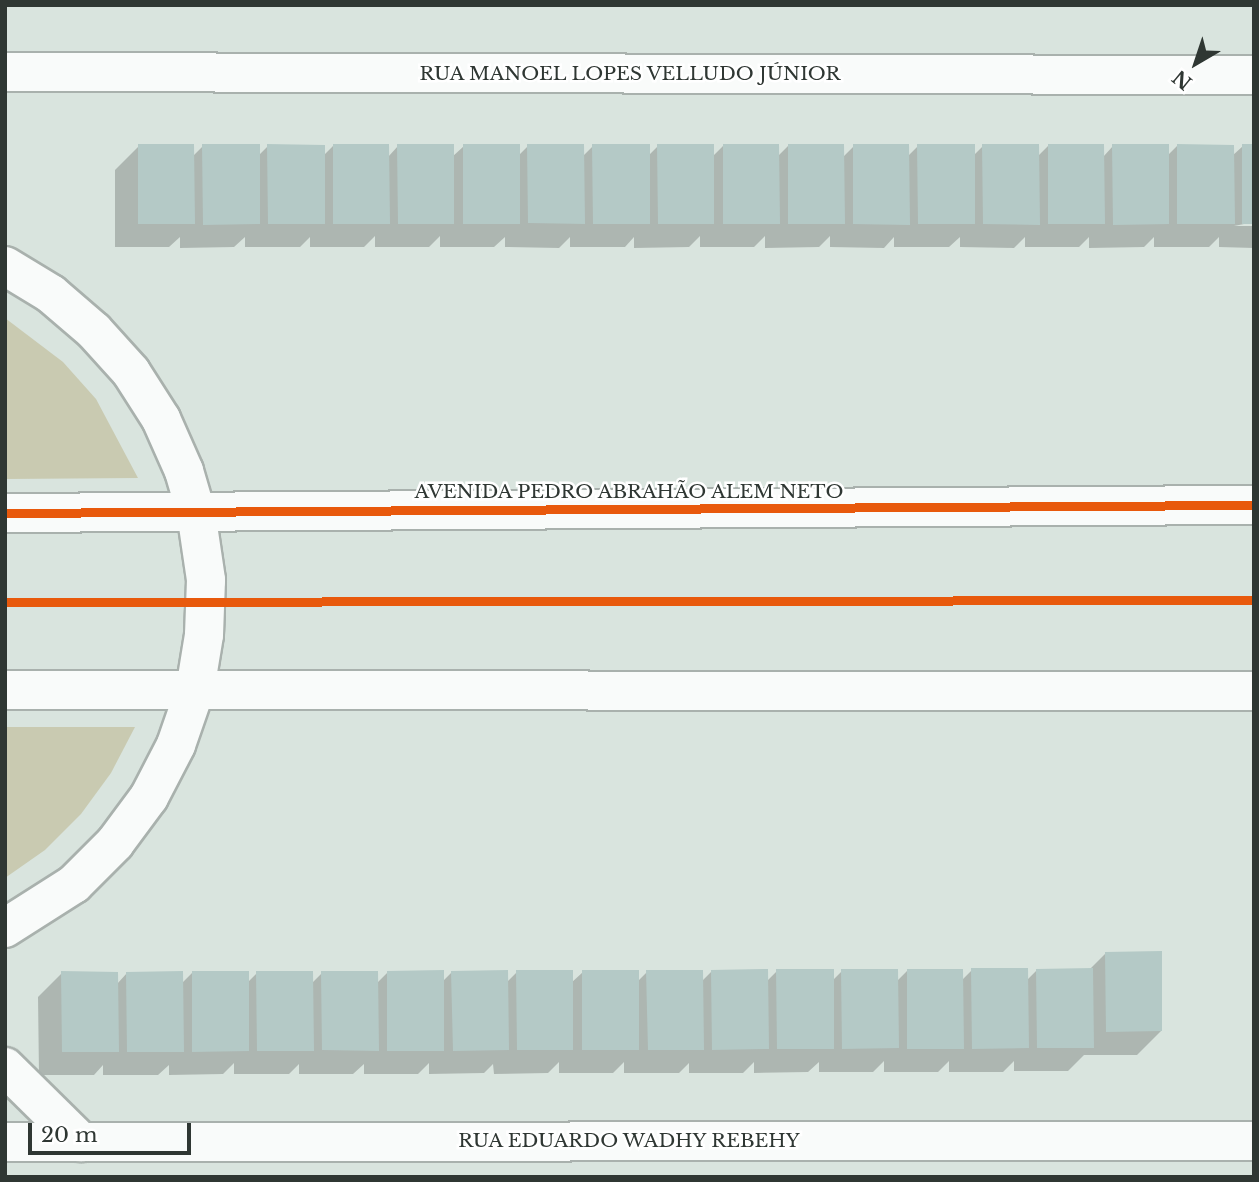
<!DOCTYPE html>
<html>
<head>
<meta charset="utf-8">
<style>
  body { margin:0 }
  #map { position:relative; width:1259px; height:1182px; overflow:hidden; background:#d9e4de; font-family:"Libre Baskerville",serif }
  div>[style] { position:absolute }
  .green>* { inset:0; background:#c9cab1 }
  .shadow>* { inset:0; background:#0003 }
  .building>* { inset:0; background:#b4c9c6 }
  .roads { filter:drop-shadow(2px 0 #a9b1ad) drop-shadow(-2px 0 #a9b1ad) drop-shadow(0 2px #a9b1ad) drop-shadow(0 -2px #a9b1ad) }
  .minor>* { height:38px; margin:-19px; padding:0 19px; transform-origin:19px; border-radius:19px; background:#f9fbfa }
  .tertiary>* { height:38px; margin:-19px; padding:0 19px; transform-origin:19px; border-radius:19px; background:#f9fbfa }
  .cycleway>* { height:9px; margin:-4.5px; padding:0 4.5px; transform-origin:4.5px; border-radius:4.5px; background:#e8590c }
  span { translate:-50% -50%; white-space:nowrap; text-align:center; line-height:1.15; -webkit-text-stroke:5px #fff; paint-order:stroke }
  .street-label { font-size:19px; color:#2f3733 }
  .frame { position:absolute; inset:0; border:7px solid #2f3733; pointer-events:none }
  .north { position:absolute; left:1161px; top:28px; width:70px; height:70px; -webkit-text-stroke:5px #fff; paint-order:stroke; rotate:219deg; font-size:19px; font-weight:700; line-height:28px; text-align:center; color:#2f3733 }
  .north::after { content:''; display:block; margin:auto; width:24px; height:32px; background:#2f3733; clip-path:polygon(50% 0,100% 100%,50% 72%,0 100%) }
  .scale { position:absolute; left:28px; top:1123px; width:163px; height:32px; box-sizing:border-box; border:4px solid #2f3733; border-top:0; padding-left:9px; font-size:21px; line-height:24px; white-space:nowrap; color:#2f3733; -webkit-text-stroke:5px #fff; paint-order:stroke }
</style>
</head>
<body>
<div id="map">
  <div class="green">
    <div style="clip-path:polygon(5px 318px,63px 362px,96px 399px,138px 478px,5px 479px)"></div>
    <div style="clip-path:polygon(5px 727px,135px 727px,111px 773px,81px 814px,45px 850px,5px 878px)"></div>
  </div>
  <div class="shadow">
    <div style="clip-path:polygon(1178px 145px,1232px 156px,1243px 146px,1254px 222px,1234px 226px,1254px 226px,1254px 248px,1219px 247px,1219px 237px,1209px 247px,1154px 247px,1154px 237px,1144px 247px,1089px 248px,1089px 237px,1079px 247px,1025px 247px,1025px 237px,1014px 248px,960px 247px,960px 237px,949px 247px,894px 247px,894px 237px,884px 248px,830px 247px,830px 236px,819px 247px,765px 248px,765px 236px,754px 247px,700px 247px,700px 236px,689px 247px,634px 248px,634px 237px,625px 247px,570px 247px,570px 237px,559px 248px,505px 247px,505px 237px,494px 247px,440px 247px,440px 236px,429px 247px,375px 247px,375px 236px,364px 247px,310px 247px,310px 237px,300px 247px,245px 247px,245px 237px,234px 247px,180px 248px,180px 237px,169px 247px,115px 247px,115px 170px,139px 146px,193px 156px,203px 146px,258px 156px,268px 146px,323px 156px,333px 146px,388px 157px,398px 146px,452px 157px,464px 146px,518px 156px,528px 146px,583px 156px,593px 146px,648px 156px,658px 146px,712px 157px,723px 146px,777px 157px,788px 146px,843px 157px,854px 146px,908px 156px,918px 146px,973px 156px,983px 146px,1037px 157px,1048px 146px,1103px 157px,1113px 146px,1167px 156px)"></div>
    <div style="clip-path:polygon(1106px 953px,1161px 1031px,1137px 1055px,1084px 1055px,1068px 1071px,1014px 1071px,1014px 1061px,1003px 1072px,949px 1072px,949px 1061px,938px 1072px,884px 1072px,884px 1061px,873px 1072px,819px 1072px,819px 1062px,808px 1072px,754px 1073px,754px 1062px,743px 1073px,689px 1073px,689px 1063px,679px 1073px,624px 1073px,624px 1062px,613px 1073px,559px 1073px,559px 1062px,548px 1073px,494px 1074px,493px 1064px,484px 1073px,429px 1074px,429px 1063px,418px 1074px,364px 1074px,364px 1064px,353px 1074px,299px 1074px,299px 1064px,289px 1074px,234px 1074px,234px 1063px,223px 1074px,169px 1075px,169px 1065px,158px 1075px,103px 1075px,103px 1065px,94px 1075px,39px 1075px,38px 997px,62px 973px,117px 984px,127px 973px,181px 984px,192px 973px,247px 983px,257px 973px,312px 983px,322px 973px,377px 983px,388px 972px,442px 982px,452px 972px,506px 983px,517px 972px,571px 983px,583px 972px,637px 982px,647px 972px,701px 982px,712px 971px,767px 981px,777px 971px,832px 981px,842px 971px,896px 982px,907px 971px,962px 980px,972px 970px,1026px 981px,1037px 970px,1089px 970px)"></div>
  </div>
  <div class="building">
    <div style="clip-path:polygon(138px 144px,194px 144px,195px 224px,138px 224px)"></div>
    <div style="clip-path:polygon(202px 144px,260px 144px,260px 224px,203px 225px)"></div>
    <div style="clip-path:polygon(267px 144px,325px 145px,325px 224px,268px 224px)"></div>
    <div style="clip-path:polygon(333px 144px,389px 144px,390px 224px,333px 224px)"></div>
    <div style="clip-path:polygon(397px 144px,454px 144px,454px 224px,398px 224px)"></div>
    <div style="clip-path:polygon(463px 144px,520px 144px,520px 224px,463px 224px)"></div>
    <div style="clip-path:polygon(527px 144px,584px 144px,585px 224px,528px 223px)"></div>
    <div style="clip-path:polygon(592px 144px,650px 144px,650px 224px,593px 224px)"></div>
    <div style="clip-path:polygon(657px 144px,714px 144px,714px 224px,658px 224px)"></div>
    <div style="clip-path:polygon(723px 144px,779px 144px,780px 224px,723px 224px)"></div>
    <div style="clip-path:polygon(788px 144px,844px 144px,845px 224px,788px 224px)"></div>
    <div style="clip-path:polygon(853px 144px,909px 144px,910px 225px,853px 224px)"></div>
    <div style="clip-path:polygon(917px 144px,975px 144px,975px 224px,918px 224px)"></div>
    <div style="clip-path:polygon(982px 144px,1039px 144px,1040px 225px,983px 224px)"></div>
    <div style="clip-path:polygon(1048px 144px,1104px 144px,1105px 224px,1048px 224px)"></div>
    <div style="clip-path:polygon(1112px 144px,1169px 144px,1169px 224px,1113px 225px)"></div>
    <div style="clip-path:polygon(1177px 144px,1234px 145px,1235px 224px,1177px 224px)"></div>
    <div style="clip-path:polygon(1242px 144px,1254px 144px,1254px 224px,1242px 224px)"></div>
    <div style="clip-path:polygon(1162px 951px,1162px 1031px,1106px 1032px,1105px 952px)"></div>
    <div style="clip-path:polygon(971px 968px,1028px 968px,1029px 1048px,972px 1049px)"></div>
    <div style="clip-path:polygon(1093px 968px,1094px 1048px,1037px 1048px,1036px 969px)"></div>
    <div style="clip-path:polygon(768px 969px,769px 1049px,712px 1050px,711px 970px)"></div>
    <div style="clip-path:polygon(776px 969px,834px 969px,834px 1049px,777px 1049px)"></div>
    <div style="clip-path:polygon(841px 969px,898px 969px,899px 1048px,842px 1049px)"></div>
    <div style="clip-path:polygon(907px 969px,963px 969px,964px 1049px,907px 1049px)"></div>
    <div style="clip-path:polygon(444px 970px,444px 1051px,387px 1051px,387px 971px)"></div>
    <div style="clip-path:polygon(508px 970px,509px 1050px,453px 1051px,451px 971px)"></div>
    <div style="clip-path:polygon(516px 970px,573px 970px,573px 1050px,517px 1050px)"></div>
    <div style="clip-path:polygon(582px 970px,639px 970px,639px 1050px,582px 1050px)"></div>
    <div style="clip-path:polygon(646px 970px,703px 970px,704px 1050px,648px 1050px)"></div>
    <div style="clip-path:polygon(61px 971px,118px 972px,119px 1052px,62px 1052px)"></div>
    <div style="clip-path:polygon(183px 971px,184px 1052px,127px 1052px,126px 972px)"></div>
    <div style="clip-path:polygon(192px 971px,249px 971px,249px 1051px,192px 1052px)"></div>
    <div style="clip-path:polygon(256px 971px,313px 971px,314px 1051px,257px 1051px)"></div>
    <div style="clip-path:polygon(321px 971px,378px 971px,379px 1051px,322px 1050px)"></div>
  </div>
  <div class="roads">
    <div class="minor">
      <div style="left:5px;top:72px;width:1249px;rotate:0.14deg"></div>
      <div style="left:5px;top:266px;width:54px;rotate:31.3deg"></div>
      <div style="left:51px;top:294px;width:57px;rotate:40.7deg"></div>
      <div style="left:94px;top:331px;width:55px;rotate:47.9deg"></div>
      <div style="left:131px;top:372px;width:56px;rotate:57.4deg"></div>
      <div style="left:161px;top:419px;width:57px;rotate:66.1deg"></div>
      <div style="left:184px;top:471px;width:43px;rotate:73.7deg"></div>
      <div style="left:196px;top:512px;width:69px;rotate:81.6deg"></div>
      <div style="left:206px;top:580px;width:55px;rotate:92.1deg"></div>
      <div style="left:204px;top:635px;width:56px;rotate:99.3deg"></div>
      <div style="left:195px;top:690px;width:58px;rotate:109.1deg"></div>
      <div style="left:176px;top:745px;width:59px;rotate:117.4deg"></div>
      <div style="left:149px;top:797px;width:57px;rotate:126.5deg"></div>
      <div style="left:115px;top:843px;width:58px;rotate:135deg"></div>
      <div style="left:74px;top:884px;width:82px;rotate:147.5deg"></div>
      <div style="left:5px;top:1067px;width:107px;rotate:44.6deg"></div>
      <div style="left:5px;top:1142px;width:1249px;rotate:-0.05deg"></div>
    </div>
    <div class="tertiary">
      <div style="left:5px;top:513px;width:1249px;rotate:-0.37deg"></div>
      <div style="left:5px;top:690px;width:1249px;rotate:0.05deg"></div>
    </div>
  </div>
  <div class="cycleway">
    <div style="left:5px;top:513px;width:1249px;rotate:-0.37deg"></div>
    <div style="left:5px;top:602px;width:1249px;rotate:-0.09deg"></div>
  </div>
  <div class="street-label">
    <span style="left:630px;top:74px">RUA MANOEL LOPES VELLUDO JÚNIOR</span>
    <span style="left:629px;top:492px">AVENIDA PEDRO ABRAHÃO ALEM NETO</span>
    <span style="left:629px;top:1141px">RUA EDUARDO WADHY REBEHY</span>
  </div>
  <div class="frame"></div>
  <div class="north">N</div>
  <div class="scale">20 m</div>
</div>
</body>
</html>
